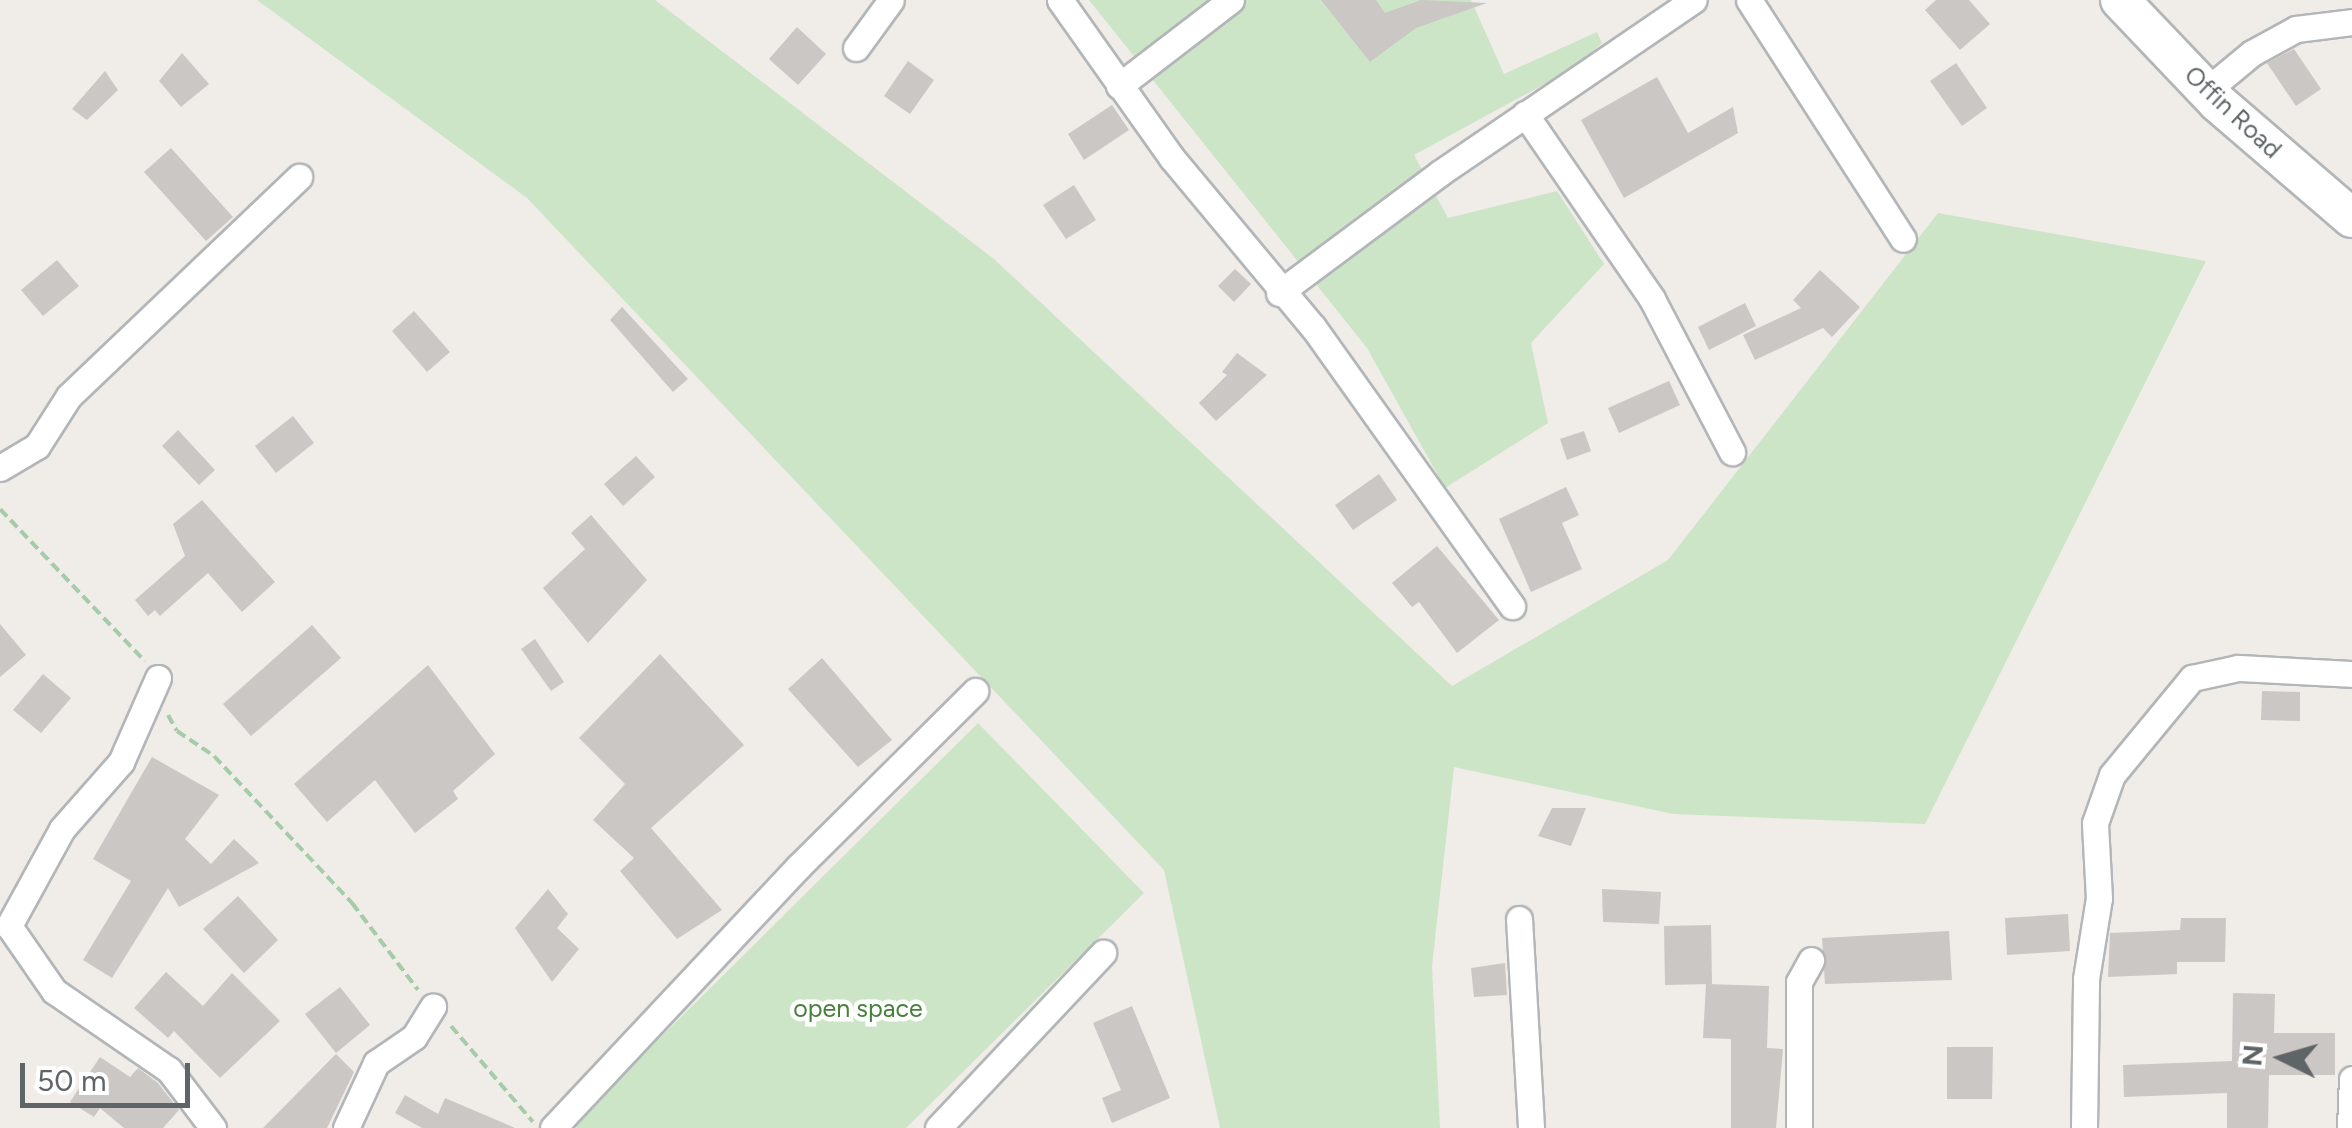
<!DOCTYPE html>
<html>
<head>
<meta charset="utf-8">
<style>
  body { margin:0 }
  #map { position:relative; width:2352px; height:1128px; overflow:hidden; background:#f0ece8; font-family:Figtree,sans-serif }
  div>[style] { position:absolute }
  .green>* { inset:0; background:#cde5c7 }
  .building>* { inset:0; background:#cbc7c4 }
  .path>* { height:4px; margin-top:-2px; transform-origin:0; background:repeating-linear-gradient(90deg,#a5cca8 0 10px,transparent 0 15px) }
  .roads { filter:drop-shadow(2px 0 #b3b6b8) drop-shadow(-2px 0 #b3b6b8) drop-shadow(0 2px #b3b6b8) drop-shadow(0 -2px #b3b6b8) }
  .street>* { height:25px; margin:-12.5px; padding:0 12.5px; transform-origin:12.5px; border-radius:12.5px; background:#fff }
  .secondary>* { height:38px; margin:-19px; padding:0 19px; transform-origin:19px; border-radius:19px; background:#fff }
  span { translate:-50% -50%; white-space:nowrap; text-align:center; line-height:1.15; -webkit-text-stroke:9px #fff; paint-order:stroke }
  .street-label { font-size:25px; color:#5f6466 }
  .park-label { font-size:25px; color:#46803c }
  .north { position:absolute; left:2232px; top:1008px; width:100px; height:100px; -webkit-text-stroke:8px #fff; paint-order:stroke; rotate:275deg; font-size:28px; font-weight:700; line-height:40px; text-align:center; color:#5f6466 }
  .north::after { content:''; display:block; margin:auto; width:35px; height:45px; background:#5f6466; clip-path:polygon(50% 0,100% 100%,50% 72%,0 100%) }
  .scale { position:absolute; left:20px; top:1063px; width:170px; height:45px; box-sizing:border-box; border:5px solid #5f6466; border-top:0; padding-left:12px; font-size:30px; line-height:35px; white-space:nowrap; color:#5f6466; -webkit-text-stroke:8px #fff; paint-order:stroke }
</style>
</head>
<body>
<div id="map">
  <div class="green">
    <div style="clip-path:polygon(257px 0,655px 0,994px 259px,1452px 686px,1668px 560px,1938px 213px,2206px 261px,1925px 824px,1673px 814px,1454px 767px,1432px 966px,1440px 1128px,1220px 1128px,1164px 870px,527px 198px)"></div>
    <div style="clip-path:polygon(1089px 0,1471px 0,1504px 74px,1597px 32px,1602px 43px,1574px 68px,1414px 155px,1448px 218px,1557px 191px,1604px 264px,1531px 343px,1548px 423px,1445px 488px,1367px 348px)"></div>
    <div style="clip-path:polygon(978px 723px,1144px 893px,906px 1128px,577px 1128px,573px 1124px)"></div>
  </div>
  <div class="building">
    <div style="clip-path:polygon(1321px 0,1376px 0,1385px 13px,1421px 0,1487px 3px,1416px 28px,1370px 62px)"></div>
    <div style="clip-path:polygon(1936px 0,1969px 0,1990px 24px,1960px 50px,1925px 10px)"></div>
    <div style="clip-path:polygon(797px 27px,826px 54px,798px 85px,769px 59px)"></div>
    <div style="clip-path:polygon(2294px 49px,2321px 89px,2296px 106px,2267px 63px)"></div>
    <div style="clip-path:polygon(182px 53px,209px 84px,181px 107px,159px 81px)"></div>
    <div style="clip-path:polygon(908px 61px,934px 80px,910px 114px,884px 96px)"></div>
    <div style="clip-path:polygon(1956px 63px,1987px 108px,1962px 126px,1930px 81px)"></div>
    <div style="clip-path:polygon(105px 71px,118px 90px,87px 120px,72px 109px)"></div>
    <div style="clip-path:polygon(1657px 77px,1688px 133px,1733px 107px,1738px 133px,1624px 198px,1581px 120px)"></div>
    <div style="clip-path:polygon(1112px 105px,1129px 130px,1084px 160px,1068px 134px)"></div>
    <div style="clip-path:polygon(171px 148px,233px 217px,206px 241px,144px 172px)"></div>
    <div style="clip-path:polygon(1074px 185px,1096px 220px,1066px 239px,1043px 205px)"></div>
    <div style="clip-path:polygon(57px 260px,79px 286px,43px 316px,21px 290px)"></div>
    <div style="clip-path:polygon(1235px 269px,1251px 284px,1234px 302px,1218px 286px)"></div>
    <div style="clip-path:polygon(1820px 270px,1860px 307px,1832px 337px,1823px 328px,1755px 360px,1743px 335px,1801px 308px,1793px 300px)"></div>
    <div style="clip-path:polygon(1745px 303px,1756px 326px,1709px 350px,1698px 327px)"></div>
    <div style="clip-path:polygon(622px 307px,688px 379px,673px 392px,610px 320px)"></div>
    <div style="clip-path:polygon(414px 311px,450px 352px,427px 372px,392px 331px)"></div>
    <div style="clip-path:polygon(1237px 353px,1267px 375px,1216px 421px,1199px 403px,1227px 375px,1222px 372px)"></div>
    <div style="clip-path:polygon(1669px 381px,1680px 405px,1619px 433px,1608px 408px)"></div>
    <div style="clip-path:polygon(293px 416px,314px 443px,276px 473px,255px 446px)"></div>
    <div style="clip-path:polygon(178px 430px,215px 470px,199px 485px,162px 446px)"></div>
    <div style="clip-path:polygon(1584px 431px,1591px 451px,1567px 460px,1560px 439px)"></div>
    <div style="clip-path:polygon(636px 456px,655px 477px,623px 506px,604px 484px)"></div>
    <div style="clip-path:polygon(1379px 474px,1397px 500px,1353px 530px,1335px 505px)"></div>
    <div style="clip-path:polygon(1566px 487px,1579px 515px,1562px 523px,1582px 569px,1531px 592px,1499px 519px)"></div>
    <div style="clip-path:polygon(202px 500px,275px 582px,242px 612px,208px 573px,160px 616px,155px 610px,148px 616px,135px 600px,185px 556px,173px 524px)"></div>
    <div style="clip-path:polygon(591px 515px,647px 580px,588px 643px,543px 588px,585px 549px,571px 533px)"></div>
    <div style="clip-path:polygon(1437px 546px,1499px 620px,1457px 653px,1419px 602px,1412px 607px,1392px 583px)"></div>
    <div style="clip-path:polygon(0 624px,26px 655px,0 677px)"></div>
    <div style="clip-path:polygon(312px 625px,341px 658px,251px 736px,223px 704px)"></div>
    <div style="clip-path:polygon(535px 639px,564px 682px,551px 691px,521px 649px)"></div>
    <div style="clip-path:polygon(660px 654px,744px 745px,651px 828px,722px 910px,677px 939px,620px 871px,634px 858px,593px 820px,625px 784px,579px 738px)"></div>
    <div style="clip-path:polygon(822px 658px,892px 740px,858px 767px,788px 689px)"></div>
    <div style="clip-path:polygon(428px 665px,495px 754px,453px 791px,458px 799px,415px 833px,375px 780px,327px 822px,294px 784px)"></div>
    <div style="clip-path:polygon(43px 674px,71px 698px,41px 733px,13px 710px)"></div>
    <div style="clip-path:polygon(2262px 691px,2300px 692px,2300px 721px,2261px 720px)"></div>
    <div style="clip-path:polygon(152px 757px,219px 795px,185px 839px,211px 864px,234px 839px,259px 863px,179px 907px,168px 888px,112px 978px,83px 960px,131px 881px,93px 859px)"></div>
    <div style="clip-path:polygon(1552px 808px,1586px 808px,1571px 846px,1538px 836px)"></div>
    <div style="clip-path:polygon(548px 889px,568px 914px,557px 928px,579px 949px,552px 982px,515px 928px)"></div>
    <div style="clip-path:polygon(1602px 889px,1661px 892px,1659px 924px,1603px 922px)"></div>
    <div style="clip-path:polygon(238px 896px,278px 940px,244px 973px,203px 929px)"></div>
    <div style="clip-path:polygon(2068px 914px,2070px 951px,2007px 955px,2005px 918px)"></div>
    <div style="clip-path:polygon(2181px 918px,2226px 918px,2225px 962px,2177px 962px,2177px 974px,2108px 977px,2110px 933px,2180px 930px)"></div>
    <div style="clip-path:polygon(1711px 925px,1712px 984px,1665px 985px,1664px 926px)"></div>
    <div style="clip-path:polygon(1949px 931px,1952px 980px,1825px 984px,1822px 938px)"></div>
    <div style="clip-path:polygon(1505px 963px,1507px 995px,1474px 997px,1471px 968px)"></div>
    <div style="clip-path:polygon(166px 972px,203px 1006px,232px 973px,280px 1021px,220px 1078px,174px 1031px,168px 1038px,134px 1008px)"></div>
    <div style="clip-path:polygon(1706px 984px,1769px 986px,1767px 1048px,1783px 1049px,1776px 1128px,1731px 1128px,1731px 1039px,1703px 1038px)"></div>
    <div style="clip-path:polygon(340px 987px,370px 1025px,336px 1053px,305px 1014px)"></div>
    <div style="clip-path:polygon(2233px 993px,2275px 994px,2274px 1033px,2335px 1033px,2335px 1075px,2269px 1075px,2268px 1128px,2227px 1128px,2227px 1093px,2124px 1097px,2123px 1065px,2232px 1061px)"></div>
    <div style="clip-path:polygon(1132px 1006px,1170px 1098px,1112px 1123px,1102px 1098px,1121px 1090px,1093px 1023px)"></div>
    <div style="clip-path:polygon(1947px 1047px,1993px 1047px,1992px 1099px,1947px 1099px)"></div>
    <div style="clip-path:polygon(336px 1054px,354px 1072px,327px 1128px,263px 1128px)"></div>
    <div style="clip-path:polygon(100px 1057px,130px 1077px,138px 1068px,158px 1083px,179px 1110px,163px 1128px,124px 1128px,100px 1108px,94px 1117px,70px 1102px)"></div>
    <div style="clip-path:polygon(405px 1095px,438px 1114px,445px 1098px,515px 1128px,422px 1128px,395px 1113px)"></div>
  </div>
  <div class="path">
    <div style="left:0;top:509px;width:210px;rotate:46.4deg"></div>
    <div style="left:168px;top:715px;width:18px;rotate:61deg"></div>
    <div style="left:177px;top:731px;width:45px;rotate:34deg"></div>
    <div style="left:214px;top:756px;width:202px;rotate:46.8deg"></div>
    <div style="left:352px;top:903px;width:109px;rotate:52.8deg"></div>
    <div style="left:451px;top:1026px;width:126px;rotate:49.5deg"></div>
  </div>
  <div class="roads">
    <div class="street">
      <div style="left:1060px;top:0;width:194px;rotate:54.7deg"></div>
      <div style="left:1172px;top:158px;width:220px;rotate:50.2deg"></div>
      <div style="left:1313px;top:327px;width:343px;rotate:54.5deg"></div>
      <div style="left:1749px;top:0;width:284px;rotate:57.2deg"></div>
      <div style="left:856px;top:48px;width:59px;rotate:-53.9deg"></div>
      <div style="left:1119px;top:86px;width:141px;rotate:-37.5deg"></div>
      <div style="left:2206px;top:91px;width:60px;rotate:-39.6deg"></div>
      <div style="left:2252px;top:53px;width:50px;rotate:-28.6deg"></div>
      <div style="left:2296px;top:29px;width:56px;rotate:-7.1deg"></div>
      <div style="left:1525px;top:114px;width:224px;rotate:55.5deg"></div>
      <div style="left:1652px;top:299px;width:173px;rotate:62.4deg"></div>
      <div style="left:1279px;top:293px;width:201px;rotate:-36.7deg"></div>
      <div style="left:1440px;top:173px;width:307px;rotate:-34.3deg"></div>
      <div style="left:0;top:468px;width:43px;rotate:-30.7deg"></div>
      <div style="left:37px;top:446px;width:59px;rotate:-57.4deg"></div>
      <div style="left:69px;top:396px;width:318px;rotate:-43.6deg"></div>
      <div style="left:158px;top:678px;width:92px;rotate:113.8deg"></div>
      <div style="left:121px;top:762px;width:89px;rotate:131.4deg"></div>
      <div style="left:62px;top:829px;width:111px;rotate:118.7deg"></div>
      <div style="left:9px;top:926px;width:79px;rotate:55.3deg"></div>
      <div style="left:54px;top:991px;width:140px;rotate:34.5deg"></div>
      <div style="left:169px;top:1070px;width:73px;rotate:52.8deg"></div>
      <div style="left:1519px;top:919px;width:209px;rotate:86.7deg"></div>
      <div style="left:346px;top:1128px;width:72px;rotate:-65.2deg"></div>
      <div style="left:376px;top:1063px;width:46px;rotate:-34.4deg"></div>
      <div style="left:414px;top:1037px;width:36px;rotate:-58deg"></div>
      <div style="left:553px;top:1128px;width:358px;rotate:-46.8deg"></div>
      <div style="left:798px;top:867px;width:250px;rotate:-44.8deg"></div>
      <div style="left:938px;top:1128px;width:241px;rotate:-46.7deg"></div>
      <div style="left:1799px;top:1128px;width:146px;rotate:-90deg"></div>
      <div style="left:1799px;top:982px;width:25px;rotate:-61deg"></div>
      <div style="left:2084px;top:1128px;width:149px;rotate:-89.2deg"></div>
      <div style="left:2086px;top:979px;width:82px;rotate:-80.9deg"></div>
      <div style="left:2099px;top:898px;width:75px;rotate:-93.1deg"></div>
      <div style="left:2095px;top:823px;width:51px;rotate:-70.5deg"></div>
      <div style="left:2112px;top:775px;width:126px;rotate:-50.5deg"></div>
      <div style="left:2192px;top:678px;width:47px;rotate:-12.3deg"></div>
      <div style="left:2238px;top:668px;width:114px;rotate:3deg"></div>
      <div style="left:2350px;top:1128px;width:49px;rotate:-87.7deg"></div>
    </div>
    <div class="secondary">
      <div style="left:2120px;top:0;width:141px;rotate:46.4deg"></div>
      <div style="left:2217px;top:102px;width:178px;rotate:40.7deg"></div>
    </div>
  </div>
  <div class="street-label">
    <span style="left:2233px;top:112px;rotate:43deg">Offin Road</span>
  </div>
  <div class="park-label">
    <span style="left:858px;top:1008px">open space</span>
  </div>
  <div class="north">N</div>
  <div class="scale">50 m</div>
</div>
</body>
</html>
